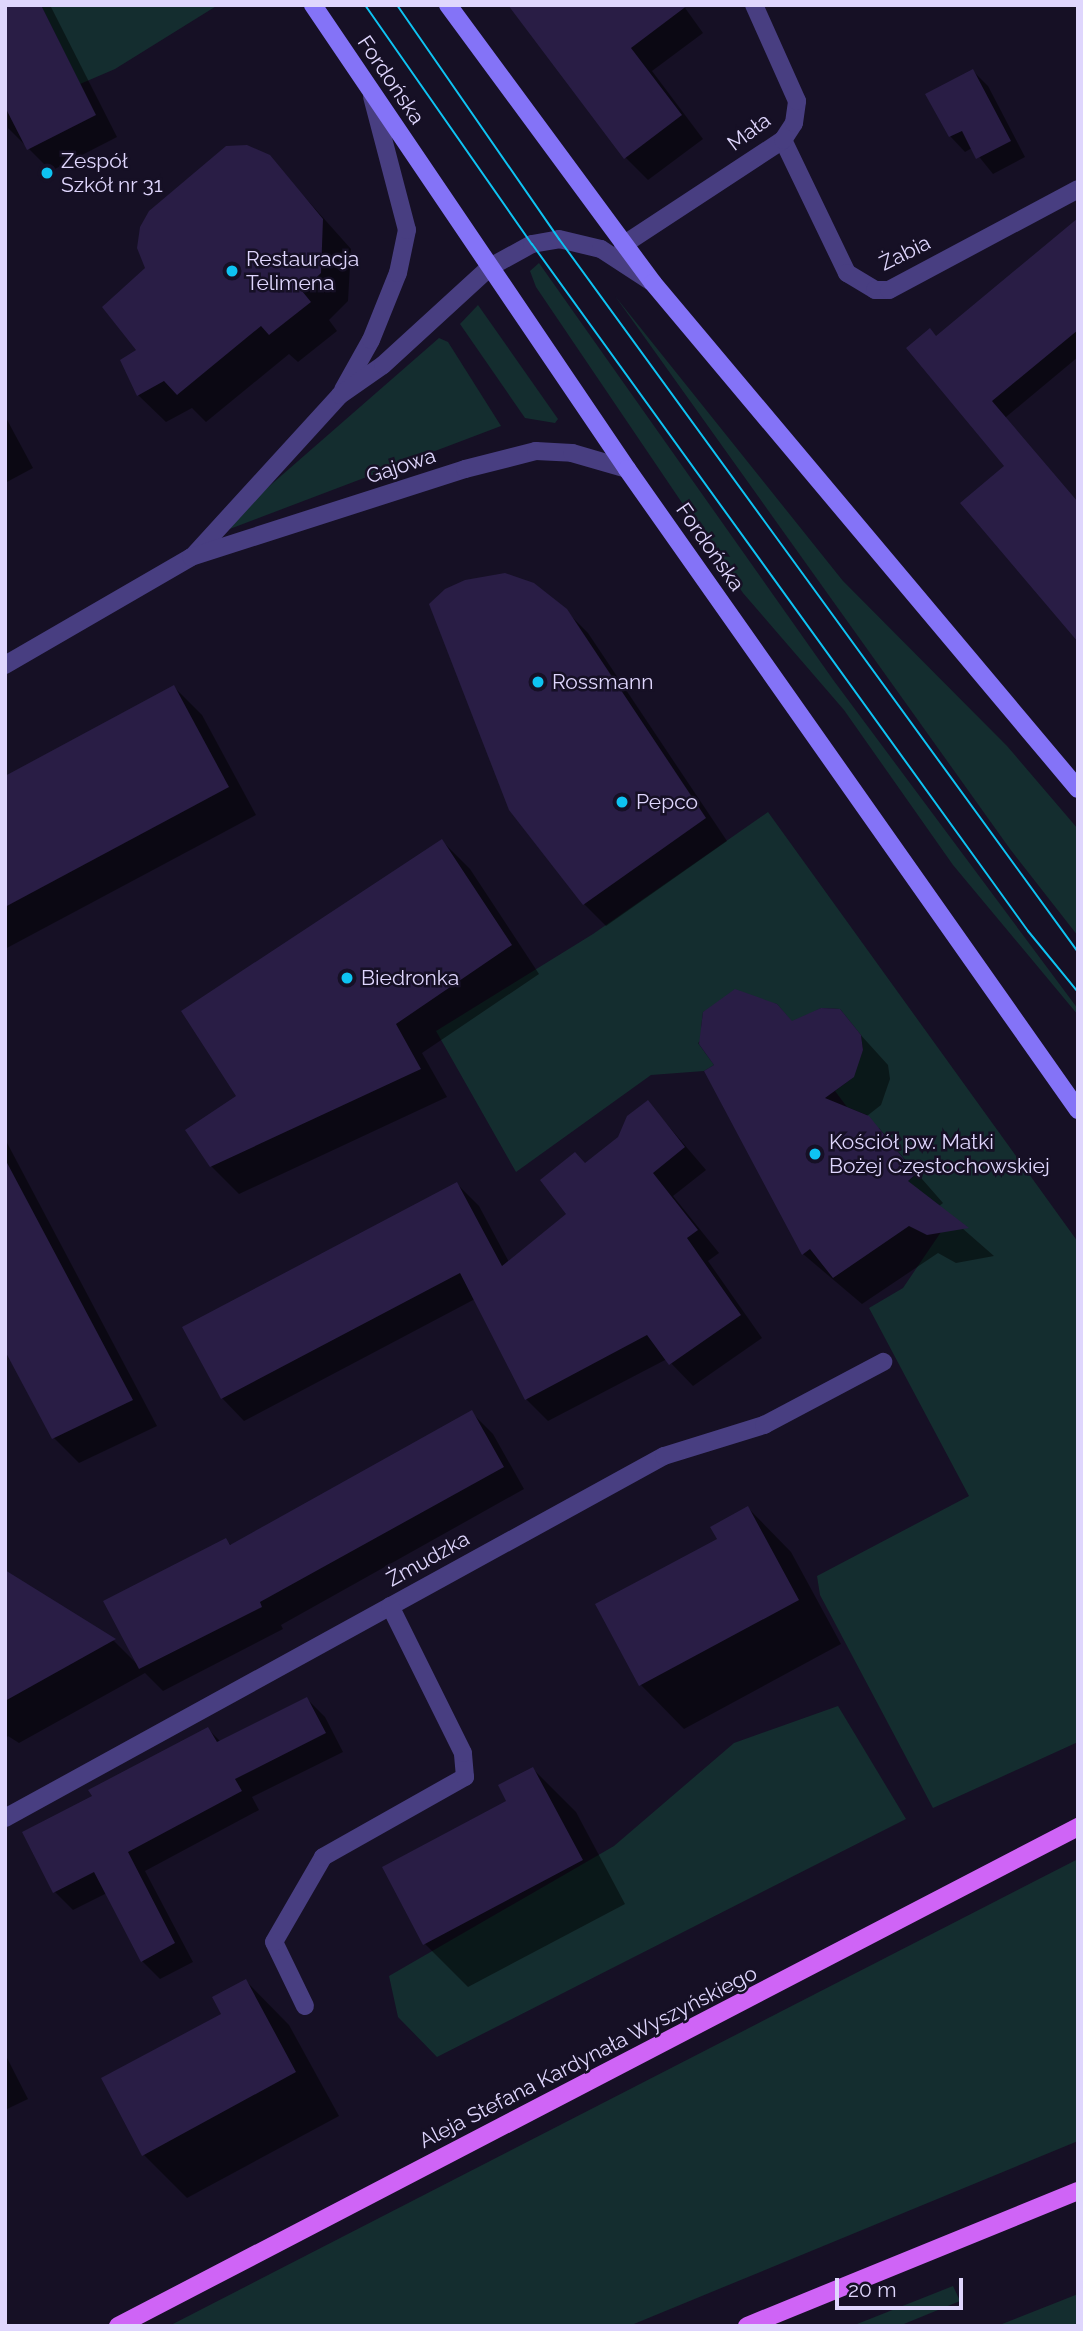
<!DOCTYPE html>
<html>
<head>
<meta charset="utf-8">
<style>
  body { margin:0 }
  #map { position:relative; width:1083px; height:2331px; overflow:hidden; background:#161025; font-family:Raleway,sans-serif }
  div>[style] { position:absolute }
  .green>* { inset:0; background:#142d2f }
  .shadow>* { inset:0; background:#0007 }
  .building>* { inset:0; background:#291d45 }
  .street>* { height:18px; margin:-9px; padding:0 9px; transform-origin:9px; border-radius:9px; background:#483e81 }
  .secondary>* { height:18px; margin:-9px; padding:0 9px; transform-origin:9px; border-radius:9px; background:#8473f7 }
  .primary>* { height:18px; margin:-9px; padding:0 9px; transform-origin:9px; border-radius:9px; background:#cf64f6 }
  .tram>* { height:2px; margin:-1px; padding:0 1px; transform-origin:1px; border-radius:1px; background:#0ec3f2 }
  .dots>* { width:19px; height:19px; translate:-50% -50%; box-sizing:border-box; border:4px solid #161025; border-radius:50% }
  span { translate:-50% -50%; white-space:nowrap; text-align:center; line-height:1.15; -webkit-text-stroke:5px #161025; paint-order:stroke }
  .street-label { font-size:21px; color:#dfd6fd }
  .poi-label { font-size:21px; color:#dfd6fd }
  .left { translate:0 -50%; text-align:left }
  .frame { position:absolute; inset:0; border:7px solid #dfd6fd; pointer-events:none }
  .scale { position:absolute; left:835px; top:2278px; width:128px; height:32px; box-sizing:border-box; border:4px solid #dfd6fd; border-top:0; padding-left:9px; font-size:21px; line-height:24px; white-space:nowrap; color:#dfd6fd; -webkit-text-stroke:5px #161025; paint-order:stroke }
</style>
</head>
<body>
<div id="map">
  <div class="green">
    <div style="clip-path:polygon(41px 5px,218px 5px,115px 69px,80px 84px)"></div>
    <div style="clip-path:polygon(539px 263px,834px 681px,1078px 1009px,1078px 1015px,953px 865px,844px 710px,743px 593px,536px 287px,530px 271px)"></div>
    <div style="clip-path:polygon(615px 296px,843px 581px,1007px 746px,1078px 829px,1078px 936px,1010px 849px)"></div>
    <div style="clip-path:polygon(478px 305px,558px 419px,555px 423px,525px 418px,460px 324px)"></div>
    <div style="clip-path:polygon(439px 338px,448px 342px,501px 426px,227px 530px,226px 524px)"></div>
    <div style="clip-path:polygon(768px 812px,1078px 1242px,1078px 1742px,933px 1808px,820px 1595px,817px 1576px,969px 1496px,869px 1308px,903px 1288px,943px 1229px,907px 1182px,916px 1174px,904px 1159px,896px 1167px,889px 1140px,879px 1128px,871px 1135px,867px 1115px,847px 1107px,835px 1091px,851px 1079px,863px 1050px,861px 1035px,840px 1009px,821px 1008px,793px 1023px,777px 1004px,757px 1000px,703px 1012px,701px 1028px,707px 1035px,698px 1043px,714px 1065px,704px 1071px,651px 1075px,516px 1172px,436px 1031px,593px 934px)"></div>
    <div style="clip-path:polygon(838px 1706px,906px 1819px,437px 2057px,398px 2017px,389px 1976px,614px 1846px,734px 1743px)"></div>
    <div style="clip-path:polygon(1078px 1859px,1078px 2141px,629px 2326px,169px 2326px)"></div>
    <div style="clip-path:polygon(953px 2286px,960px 2301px,899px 2326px,852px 2326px)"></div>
    <div style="clip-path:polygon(1078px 2294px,1078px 2326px,997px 2326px)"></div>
  </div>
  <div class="shadow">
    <div style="clip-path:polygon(5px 5px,50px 5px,117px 137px,51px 171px,8px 128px)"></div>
    <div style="clip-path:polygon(509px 5px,683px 5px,703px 33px,652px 71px,703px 139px,648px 180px,626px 158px)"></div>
    <div style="clip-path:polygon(973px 71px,988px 86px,1025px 157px,993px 174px,972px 148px,965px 152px,950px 136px)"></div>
    <div style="clip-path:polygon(269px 157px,351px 249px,348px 301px,329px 320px,337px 331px,298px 362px,289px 354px,206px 422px,192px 408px,166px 422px,138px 395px,138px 350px)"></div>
    <div style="clip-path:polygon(1078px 220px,1078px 357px,1006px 417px,1006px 466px,937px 338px)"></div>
    <div style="clip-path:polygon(5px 416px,33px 468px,5px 483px)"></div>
    <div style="clip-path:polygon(565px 610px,588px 633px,727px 841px,606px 926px,584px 904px)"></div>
    <div style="clip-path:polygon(174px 687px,202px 715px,256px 815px,5px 949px,5px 778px)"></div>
    <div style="clip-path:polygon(442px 841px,470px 869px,539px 974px,422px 1053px,447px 1097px,239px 1194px,211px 1166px,239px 1096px)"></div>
    <div style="clip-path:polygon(839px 1011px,888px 1065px,890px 1079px,881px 1105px,867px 1116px,943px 1203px,938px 1207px,994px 1256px,956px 1263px,938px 1253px,862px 1304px,803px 1254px,792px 1022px)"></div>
    <div style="clip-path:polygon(648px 1102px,706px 1170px,673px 1196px,719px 1253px,708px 1261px,762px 1338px,693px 1386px,667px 1359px,548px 1421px,526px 1399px,475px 1299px,244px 1421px,222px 1398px,457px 1184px,479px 1206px,509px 1262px,568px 1214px,586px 1165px,619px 1138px)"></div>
    <div style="clip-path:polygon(5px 1139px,157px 1426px,79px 1463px,54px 1438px,5px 1347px)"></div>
    <div style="clip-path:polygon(471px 1412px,493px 1434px,524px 1489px,281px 1625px,283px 1629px,163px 1691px,145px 1673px,19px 1743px,8px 1736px,5px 1740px,5px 1572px,114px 1641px,136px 1663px,226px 1540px,232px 1546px)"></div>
    <div style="clip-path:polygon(748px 1508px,791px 1552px,841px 1644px,684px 1729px,641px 1685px,597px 1605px,719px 1540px)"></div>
    <div style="clip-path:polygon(307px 1699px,325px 1717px,343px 1752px,252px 1797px,259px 1810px,145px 1871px,193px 1962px,160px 1979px,142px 1961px,107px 1893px,73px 1910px,55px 1892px,95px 1797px,208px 1729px,221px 1742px)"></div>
    <div style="clip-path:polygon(533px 1769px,576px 1812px,625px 1904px,468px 1987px,425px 1944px)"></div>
    <div style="clip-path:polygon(246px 1981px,289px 2025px,339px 2116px,187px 2198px,144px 2155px)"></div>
    <div style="clip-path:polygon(5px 2054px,28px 2099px,5px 2110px)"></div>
  </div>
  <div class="building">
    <div style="clip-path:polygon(5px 5px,41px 5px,96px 115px,27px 150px,5px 107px)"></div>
    <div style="clip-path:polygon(508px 5px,688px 5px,631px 48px,682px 115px,624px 159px)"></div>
    <div style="clip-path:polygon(973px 69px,1011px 141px,976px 159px,962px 131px,949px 137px,925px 94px)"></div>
    <div style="clip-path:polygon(247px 145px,270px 155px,323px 219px,321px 273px,302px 291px,311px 302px,269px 335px,261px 326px,177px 395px,164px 381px,137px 396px,120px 360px,136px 350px,102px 307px,145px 268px,137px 248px,140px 227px,149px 211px,226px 146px)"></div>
    <div style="clip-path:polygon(1078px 218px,1078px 330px,992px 401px,1078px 502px,1078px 642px,960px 503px,1004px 466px,906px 348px,930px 328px,936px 336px)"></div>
    <div style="clip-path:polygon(505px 573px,534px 583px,567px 609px,706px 818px,583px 905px,509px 810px,429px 604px,445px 589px,465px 580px)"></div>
    <div style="clip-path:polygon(174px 685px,229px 787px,5px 907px,5px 776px)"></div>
    <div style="clip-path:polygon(442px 839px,512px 945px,396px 1024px,421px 1069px,210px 1167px,185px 1130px,236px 1096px,181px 1011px)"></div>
    <div style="clip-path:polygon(735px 989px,777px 1004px,792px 1021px,821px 1008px,840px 1009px,861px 1035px,863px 1050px,854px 1077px,825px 1098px,869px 1116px,916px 1174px,908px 1181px,969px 1228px,927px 1235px,909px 1226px,833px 1278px,810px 1249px,802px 1255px,704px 1071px,714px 1065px,699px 1044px,703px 1012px)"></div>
    <div style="clip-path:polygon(648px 1100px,685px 1147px,653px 1173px,698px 1230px,687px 1238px,741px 1315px,669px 1365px,647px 1335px,525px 1400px,460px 1273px,221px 1399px,182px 1327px,457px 1182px,502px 1266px,566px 1214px,540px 1180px,575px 1152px,585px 1163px,618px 1137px,627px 1116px)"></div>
    <div style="clip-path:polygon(5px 1159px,133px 1400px,52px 1439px,5px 1351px)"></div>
    <div style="clip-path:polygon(472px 1410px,504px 1467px,260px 1602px,262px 1607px,139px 1669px,103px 1601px,226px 1538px,230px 1545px)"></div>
    <div style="clip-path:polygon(748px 1506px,799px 1600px,639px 1686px,595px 1604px,717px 1539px,710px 1527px)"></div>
    <div style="clip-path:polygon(5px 1570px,116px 1639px,5px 1701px)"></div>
    <div style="clip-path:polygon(307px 1697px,326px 1733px,235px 1779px,242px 1791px,128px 1852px,175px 1943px,141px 1962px,94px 1872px,53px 1893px,22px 1832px,92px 1796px,88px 1790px,208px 1727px,217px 1742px)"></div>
    <div style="clip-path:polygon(533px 1767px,583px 1860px,423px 1945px,382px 1867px,506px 1801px,498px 1785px)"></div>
    <div style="clip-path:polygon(246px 1979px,296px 2072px,142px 2156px,101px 2078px,221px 2014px,212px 1997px)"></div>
  </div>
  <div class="street">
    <div style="left:783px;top:140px;width:148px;rotate:64.3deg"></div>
    <div style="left:847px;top:273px;width:33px;rotate:31deg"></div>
    <div style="left:875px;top:290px;width:14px"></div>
    <div style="left:889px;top:290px;width:214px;rotate:-28.1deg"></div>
    <div style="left:623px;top:245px;width:191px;rotate:-33.3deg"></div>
    <div style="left:783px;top:140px;width:20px;rotate:-57deg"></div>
    <div style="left:794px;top:123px;width:22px;rotate:-82deg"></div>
    <div style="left:797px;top:101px;width:105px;rotate:-114.1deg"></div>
    <div style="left:343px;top:390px;width:57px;rotate:-60.8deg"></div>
    <div style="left:371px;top:340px;width:72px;rotate:-68.1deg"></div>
    <div style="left:398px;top:273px;width:44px;rotate:-78.2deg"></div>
    <div style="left:407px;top:230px;width:138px;rotate:-104.7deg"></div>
    <div style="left:194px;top:555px;width:217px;rotate:-47.6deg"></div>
    <div style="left:340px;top:395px;width:52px;rotate:-34.9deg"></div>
    <div style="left:383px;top:365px;width:145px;rotate:-42.5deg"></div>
    <div style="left:490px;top:267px;width:48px;rotate:-28.7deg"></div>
    <div style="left:532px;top:244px;width:27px;rotate:-10deg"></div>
    <div style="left:559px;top:239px;width:43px;rotate:13.4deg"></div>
    <div style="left:601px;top:249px;width:59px;rotate:33.1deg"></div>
    <div style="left:5px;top:665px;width:215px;rotate:-30.1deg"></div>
    <div style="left:191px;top:557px;width:288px;rotate:-17.8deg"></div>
    <div style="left:465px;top:469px;width:73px;rotate:-14.2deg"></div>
    <div style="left:536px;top:451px;width:36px;rotate:3deg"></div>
    <div style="left:572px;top:453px;width:57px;rotate:16.2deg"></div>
    <div style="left:5px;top:1818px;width:752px;rotate:-28.78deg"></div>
    <div style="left:664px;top:1456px;width:105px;rotate:-17.2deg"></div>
    <div style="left:764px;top:1425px;width:135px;rotate:-27.9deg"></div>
    <div style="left:305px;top:2006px;width:71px;rotate:-115.8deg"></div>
    <div style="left:274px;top:1942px;width:98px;rotate:-60deg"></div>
    <div style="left:323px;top:1857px;width:163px;rotate:-29.4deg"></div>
    <div style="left:465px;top:1777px;width:24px;rotate:-95deg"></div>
    <div style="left:463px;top:1753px;width:164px;rotate:-116.4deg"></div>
  </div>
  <div class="secondary">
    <div style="left:313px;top:5px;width:560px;rotate:55.91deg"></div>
    <div style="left:627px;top:469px;width:784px;rotate:54.87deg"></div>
    <div style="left:448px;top:5px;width:345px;rotate:53.6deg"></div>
    <div style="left:653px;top:283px;width:661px;rotate:49.97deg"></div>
  </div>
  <div class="primary">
    <div style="left:118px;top:2326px;width:1082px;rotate:-27.47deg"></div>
    <div style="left:747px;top:2326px;width:357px;rotate:-22.2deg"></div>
  </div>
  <div class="tram">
    <div style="left:365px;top:5px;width:292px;rotate:55.1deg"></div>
    <div style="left:532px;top:244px;width:847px;rotate:54.17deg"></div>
    <div style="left:1028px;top:931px;width:79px;rotate:50.7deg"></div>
    <div style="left:397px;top:5px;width:285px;rotate:55.3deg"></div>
    <div style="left:559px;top:239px;width:882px;rotate:53.95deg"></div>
  </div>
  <div class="dots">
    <div style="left:47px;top:173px;background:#0ec3f2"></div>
    <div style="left:232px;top:271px;background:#0ec3f2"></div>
    <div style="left:538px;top:682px;background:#0ec3f2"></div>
    <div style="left:622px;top:802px;background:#0ec3f2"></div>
    <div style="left:347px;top:978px;background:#0ec3f2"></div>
    <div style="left:815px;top:1154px;background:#0ec3f2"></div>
  </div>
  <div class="street-label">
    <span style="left:391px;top:80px;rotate:56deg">Fordońska</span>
    <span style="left:749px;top:132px;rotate:-37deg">Mała</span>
    <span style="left:905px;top:253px;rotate:-26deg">Żabia</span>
    <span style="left:401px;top:466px;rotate:-18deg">Gajowa</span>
    <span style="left:710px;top:547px;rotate:55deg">Fordońska</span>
    <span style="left:428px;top:1559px;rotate:-29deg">Żmudzka</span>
    <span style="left:588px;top:2057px;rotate:-27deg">Aleja Stefana Kardynała Wyszyńskiego</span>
  </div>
  <div class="poi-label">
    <span class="left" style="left:61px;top:173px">Zespół<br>Szkół nr 31</span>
    <span class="left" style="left:246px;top:271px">Restauracja<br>Telimena</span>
    <span class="left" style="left:552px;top:682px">Rossmann</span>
    <span class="left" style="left:636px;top:802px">Pepco</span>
    <span class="left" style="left:361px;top:978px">Biedronka</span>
    <span class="left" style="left:829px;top:1154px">Kościół pw. Matki<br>Bożej Częstochowskiej</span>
  </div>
  <div class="frame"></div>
  <div class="scale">20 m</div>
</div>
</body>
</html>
